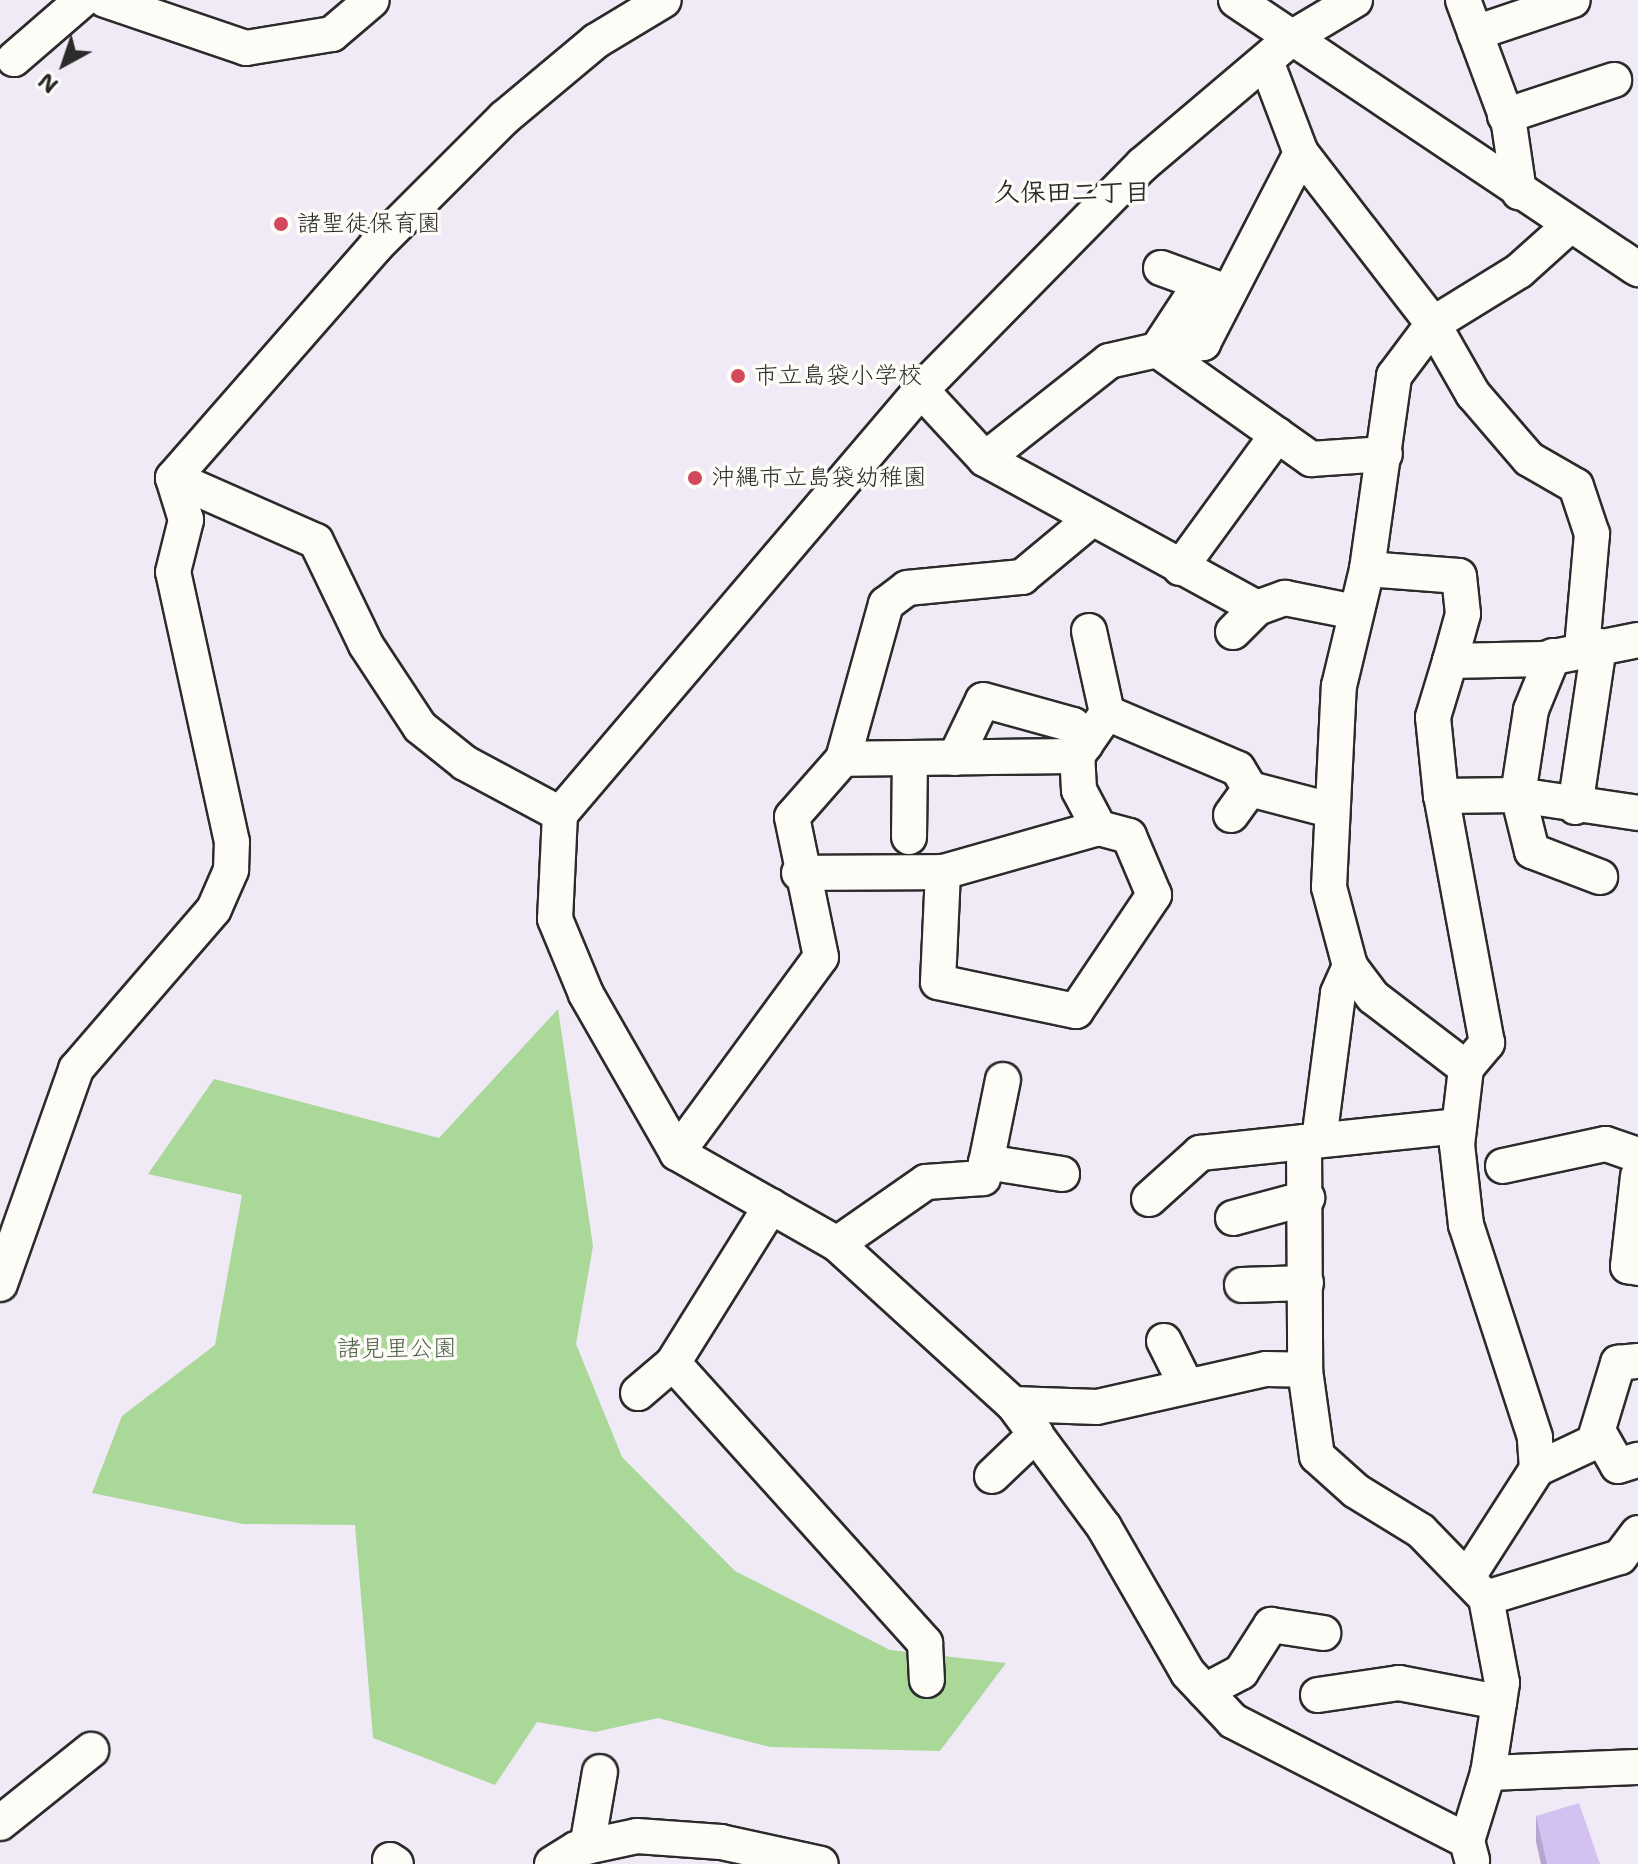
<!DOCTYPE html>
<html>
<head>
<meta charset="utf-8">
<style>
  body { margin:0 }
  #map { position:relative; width:1638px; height:1864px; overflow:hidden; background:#f0eaf6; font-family:"Shantell Sans","Klee One",sans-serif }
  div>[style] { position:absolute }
  .green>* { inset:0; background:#a9d898 }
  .roads { filter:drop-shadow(2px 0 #2b2b2b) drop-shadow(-2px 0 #2b2b2b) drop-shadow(0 2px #2b2b2b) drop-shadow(0 -2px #2b2b2b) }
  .minor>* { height:34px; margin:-17px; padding:0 17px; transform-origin:17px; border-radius:17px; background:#fdfcf7 }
  .wall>* { inset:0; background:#b5a6d0 }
  .building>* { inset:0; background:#d3c1f2 }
  .dots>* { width:22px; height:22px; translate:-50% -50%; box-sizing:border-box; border:4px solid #fdfcf7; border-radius:50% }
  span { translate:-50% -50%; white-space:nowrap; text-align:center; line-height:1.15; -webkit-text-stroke:7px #fdfcf7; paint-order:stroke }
  .poi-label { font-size:24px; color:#2b2b2b }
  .left { translate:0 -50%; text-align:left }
  .park-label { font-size:24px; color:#515f4c }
  .neighbourhood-label { font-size:26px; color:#2b2b2b; font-weight:700 }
  .north { position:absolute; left:24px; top:24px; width:80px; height:80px; -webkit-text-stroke:6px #fdfcf7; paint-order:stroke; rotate:220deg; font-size:22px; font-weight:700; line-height:32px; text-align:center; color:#2b2b2b }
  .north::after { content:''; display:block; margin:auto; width:28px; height:36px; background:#2b2b2b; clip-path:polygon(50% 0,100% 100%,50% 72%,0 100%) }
</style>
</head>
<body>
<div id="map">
  <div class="green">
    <div style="clip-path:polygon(558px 1009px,593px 1246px,576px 1344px,622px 1457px,735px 1571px,890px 1650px,1006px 1663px,940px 1751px,770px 1747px,658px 1718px,595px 1732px,537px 1722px,495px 1785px,373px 1738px,355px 1525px,243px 1524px,92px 1493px,122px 1416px,215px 1345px,242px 1195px,148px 1174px,214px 1079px,439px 1138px)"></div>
  </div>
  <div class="roads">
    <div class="minor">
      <div style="left:105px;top:0;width:149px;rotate:18.8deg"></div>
      <div style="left:246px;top:48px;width:87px;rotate:-9.2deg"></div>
      <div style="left:332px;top:34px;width:52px;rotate:-40.4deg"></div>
      <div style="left:1236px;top:0;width:484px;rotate:33.8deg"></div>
      <div style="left:1355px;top:0;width:72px;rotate:149.2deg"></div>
      <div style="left:1293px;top:37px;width:198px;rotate:139.7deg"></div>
      <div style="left:1142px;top:165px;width:315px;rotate:134.5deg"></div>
      <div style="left:921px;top:390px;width:557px;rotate:130.41deg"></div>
      <div style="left:560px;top:814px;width:105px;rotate:92.7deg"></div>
      <div style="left:555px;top:919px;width:81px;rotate:67.5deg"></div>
      <div style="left:586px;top:994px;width:183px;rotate:60.2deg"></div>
      <div style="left:677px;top:1153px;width:184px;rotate:29.6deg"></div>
      <div style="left:837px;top:1244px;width:238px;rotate:42.3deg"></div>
      <div style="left:1013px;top:1404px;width:153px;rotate:53.5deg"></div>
      <div style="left:1104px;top:1527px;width:168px;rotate:60.1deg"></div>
      <div style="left:1188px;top:1673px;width:66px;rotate:46.8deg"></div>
      <div style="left:1233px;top:1721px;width:263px;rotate:27.1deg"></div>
      <div style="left:1463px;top:0;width:132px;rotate:69.6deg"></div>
      <div style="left:1509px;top:124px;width:69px;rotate:81.6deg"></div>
      <div style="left:1475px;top:33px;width:103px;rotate:-18.6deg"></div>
      <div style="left:14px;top:59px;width:90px;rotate:-40.9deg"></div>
      <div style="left:1266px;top:61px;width:98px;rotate:69.2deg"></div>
      <div style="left:1301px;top:153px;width:216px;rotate:52.3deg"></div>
      <div style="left:1433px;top:324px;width:81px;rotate:60.3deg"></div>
      <div style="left:1473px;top:394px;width:86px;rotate:49.3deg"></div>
      <div style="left:1529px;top:459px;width:54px;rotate:29.9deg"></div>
      <div style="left:1576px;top:486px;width:51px;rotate:71.6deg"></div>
      <div style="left:1592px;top:534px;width:114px;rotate:95deg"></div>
      <div style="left:1505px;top:116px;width:115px;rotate:-18.3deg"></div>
      <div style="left:1161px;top:268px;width:64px;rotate:20.1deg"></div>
      <div style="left:1157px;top:350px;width:47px;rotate:-8.7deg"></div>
      <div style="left:1203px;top:343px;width:214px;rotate:-62.7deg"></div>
      <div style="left:1157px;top:350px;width:80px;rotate:-56.7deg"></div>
      <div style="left:921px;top:390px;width:94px;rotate:47.2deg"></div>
      <div style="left:985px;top:459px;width:310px;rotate:28.7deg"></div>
      <div style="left:1257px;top:608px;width:30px;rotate:-20deg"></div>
      <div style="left:1285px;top:598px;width:71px;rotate:11.3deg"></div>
      <div style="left:985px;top:459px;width:158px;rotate:-38.3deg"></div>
      <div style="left:1109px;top:361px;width:49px;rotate:-12.9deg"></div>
      <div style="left:1157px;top:350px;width:189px;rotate:35.3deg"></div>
      <div style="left:1311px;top:459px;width:74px;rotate:-3.9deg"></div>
      <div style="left:173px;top:478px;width:308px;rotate:-48.8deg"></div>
      <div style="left:376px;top:246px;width:181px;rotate:-45deg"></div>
      <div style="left:504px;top:118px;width:120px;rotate:-39.9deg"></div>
      <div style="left:596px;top:41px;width:79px;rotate:-31.1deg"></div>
      <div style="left:173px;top:478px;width:156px;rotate:23.8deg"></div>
      <div style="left:316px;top:541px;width:115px;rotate:64.3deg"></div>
      <div style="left:366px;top:645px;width:98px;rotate:56.6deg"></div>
      <div style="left:420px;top:727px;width:58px;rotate:38.7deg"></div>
      <div style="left:465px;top:763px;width:108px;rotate:28.2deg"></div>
      <div style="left:1180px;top:568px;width:165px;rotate:-53.9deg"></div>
      <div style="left:1367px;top:569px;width:92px;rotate:4.4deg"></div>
      <div style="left:1459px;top:576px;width:38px;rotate:84deg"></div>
      <div style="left:1463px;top:614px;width:49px;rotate:105.5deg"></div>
      <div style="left:1450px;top:661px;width:94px;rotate:-1.2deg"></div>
      <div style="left:1544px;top:659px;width:96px;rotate:-11.4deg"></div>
      <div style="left:1089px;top:631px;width:84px;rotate:77.6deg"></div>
      <div style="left:1233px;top:632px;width:34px;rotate:-45deg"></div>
      <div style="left:1553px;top:656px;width:58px;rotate:112.2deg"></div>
      <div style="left:1531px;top:710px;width:86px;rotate:98.7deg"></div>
      <div style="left:1518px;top:795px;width:58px;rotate:76deg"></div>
      <div style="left:1532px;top:851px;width:73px;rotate:20.9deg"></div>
      <div style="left:1077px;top:756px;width:52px;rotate:-55.1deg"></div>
      <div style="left:1107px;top:713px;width:142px;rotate:23.1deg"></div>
      <div style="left:1238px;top:769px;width:23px;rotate:59deg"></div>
      <div style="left:1250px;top:789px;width:83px;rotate:14.7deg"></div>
      <div style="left:955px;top:758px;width:64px;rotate:-64.2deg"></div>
      <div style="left:983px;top:700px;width:93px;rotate:15.5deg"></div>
      <div style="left:1073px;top:725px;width:23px;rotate:56deg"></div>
      <div style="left:1441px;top:796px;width:79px;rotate:-95.8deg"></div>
      <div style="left:1433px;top:717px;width:59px;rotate:-73.1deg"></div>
      <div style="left:1575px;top:807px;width:163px;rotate:-81.5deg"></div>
      <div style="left:1231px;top:815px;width:32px;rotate:-54deg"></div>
      <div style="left:909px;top:837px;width:79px;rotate:-89.3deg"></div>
      <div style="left:943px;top:872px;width:162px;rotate:-15.8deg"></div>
      <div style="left:799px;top:873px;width:144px;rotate:-0.4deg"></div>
      <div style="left:943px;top:872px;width:110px;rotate:92.6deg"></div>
      <div style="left:938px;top:982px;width:141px;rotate:11.9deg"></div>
      <div style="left:1076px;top:1011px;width:140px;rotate:-56.1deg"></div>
      <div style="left:1154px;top:895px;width:64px;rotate:-113deg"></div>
      <div style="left:1129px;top:836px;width:31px;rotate:-165deg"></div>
      <div style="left:1099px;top:828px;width:43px;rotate:-117.8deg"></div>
      <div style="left:1079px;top:790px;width:34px;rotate:-93deg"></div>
      <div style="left:1077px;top:756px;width:234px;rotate:179.3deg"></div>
      <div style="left:1466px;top:1068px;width:33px;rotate:-50deg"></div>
      <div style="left:1487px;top:1043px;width:251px;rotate:-100.5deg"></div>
      <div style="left:1441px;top:796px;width:77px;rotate:-0.7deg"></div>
      <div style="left:1518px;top:795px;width:121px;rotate:8.5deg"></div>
      <div style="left:1459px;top:1126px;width:156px;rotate:174.1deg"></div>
      <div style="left:1304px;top:1142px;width:228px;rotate:89.7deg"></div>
      <div style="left:1305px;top:1370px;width:87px;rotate:82.1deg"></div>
      <div style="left:1317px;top:1456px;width:52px;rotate:41.9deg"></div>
      <div style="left:1356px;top:1491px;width:76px;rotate:31.6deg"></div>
      <div style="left:1421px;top:1531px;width:93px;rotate:45.9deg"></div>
      <div style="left:1486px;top:1598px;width:86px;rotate:79.3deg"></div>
      <div style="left:1502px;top:1683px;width:91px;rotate:98.8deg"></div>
      <div style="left:1488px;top:1773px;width:71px;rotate:107.2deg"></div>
      <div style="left:1467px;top:1841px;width:20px;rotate:75deg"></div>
      <div style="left:1319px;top:1140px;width:148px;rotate:-82.6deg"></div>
      <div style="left:1338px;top:993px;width:30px;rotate:-66deg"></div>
      <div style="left:677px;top:1153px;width:243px;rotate:-53.7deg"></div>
      <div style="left:821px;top:957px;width:143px;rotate:-101.7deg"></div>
      <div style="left:792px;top:817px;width:77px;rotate:-48.7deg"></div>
      <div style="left:843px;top:759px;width:161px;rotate:-74.5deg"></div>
      <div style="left:886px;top:604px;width:26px;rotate:-37deg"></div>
      <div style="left:907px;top:588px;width:116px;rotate:-5.5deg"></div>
      <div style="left:1022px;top:577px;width:86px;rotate:-39.8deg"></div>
      <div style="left:986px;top:1162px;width:77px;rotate:9deg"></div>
      <div style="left:1503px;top:1166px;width:105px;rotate:-12.1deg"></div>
      <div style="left:1606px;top:1144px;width:34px;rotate:19deg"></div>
      <div style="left:1638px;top:1176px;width:91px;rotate:96.3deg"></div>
      <div style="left:1628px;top:1266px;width:10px;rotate:11deg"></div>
      <div style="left:1149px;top:1199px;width:69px;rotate:-42deg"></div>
      <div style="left:1200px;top:1153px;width:105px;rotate:-6deg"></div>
      <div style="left:771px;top:1206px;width:185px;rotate:122deg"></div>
      <div style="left:673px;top:1363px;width:377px;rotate:48deg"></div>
      <div style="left:925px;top:1643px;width:37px;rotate:87deg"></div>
      <div style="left:1233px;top:1218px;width:77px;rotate:-15.1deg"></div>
      <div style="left:837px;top:1244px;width:108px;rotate:-34.9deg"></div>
      <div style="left:926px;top:1182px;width:57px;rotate:-4deg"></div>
      <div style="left:983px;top:1178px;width:100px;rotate:-78.5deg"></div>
      <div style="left:0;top:1284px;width:228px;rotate:-70.5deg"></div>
      <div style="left:76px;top:1069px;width:211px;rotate:-49.2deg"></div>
      <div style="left:214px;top:909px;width:43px;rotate:-66.4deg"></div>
      <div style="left:231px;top:870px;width:28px;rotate:-88deg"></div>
      <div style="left:232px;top:842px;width:276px;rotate:-102.3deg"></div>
      <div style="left:173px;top:572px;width:54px;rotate:-76deg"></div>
      <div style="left:186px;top:520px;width:44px;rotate:-107.2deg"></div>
      <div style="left:1242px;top:1285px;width:64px;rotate:-1.8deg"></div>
      <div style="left:1164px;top:1341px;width:49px;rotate:63.4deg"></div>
      <div style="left:638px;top:1393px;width:46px;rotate:-40.6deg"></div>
      <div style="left:1013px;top:1404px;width:84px;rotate:2deg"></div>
      <div style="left:1097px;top:1407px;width:173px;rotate:-12.7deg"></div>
      <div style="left:1266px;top:1369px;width:39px;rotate:1deg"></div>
      <div style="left:1598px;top:1431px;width:40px;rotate:60.3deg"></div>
      <div style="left:1618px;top:1466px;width:21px;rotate:-17deg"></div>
      <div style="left:1537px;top:1469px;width:63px;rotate:-25.3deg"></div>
      <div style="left:1594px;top:1442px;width:83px;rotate:-73.1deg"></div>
      <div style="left:1618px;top:1363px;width:20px;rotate:-6deg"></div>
      <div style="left:992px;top:1476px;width:61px;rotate:-43.7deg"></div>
      <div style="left:1467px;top:1578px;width:130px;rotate:-57.3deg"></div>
      <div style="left:1537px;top:1469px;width:32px;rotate:-94deg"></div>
      <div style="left:1535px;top:1437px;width:223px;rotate:-108deg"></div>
      <div style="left:1466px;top:1225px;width:81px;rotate:-96.4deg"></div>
      <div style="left:1457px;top:1145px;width:78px;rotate:-83.3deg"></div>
      <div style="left:1466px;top:1068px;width:117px;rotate:-142.6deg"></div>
      <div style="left:1373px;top:997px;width:39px;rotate:-127deg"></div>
      <div style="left:1350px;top:966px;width:82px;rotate:-104.9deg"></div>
      <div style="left:1329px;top:887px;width:201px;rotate:-87.2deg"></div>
      <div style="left:1339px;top:686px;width:120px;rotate:-76.5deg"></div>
      <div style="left:1367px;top:569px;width:195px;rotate:-82deg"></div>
      <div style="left:1394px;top:376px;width:65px;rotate:-53.1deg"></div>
      <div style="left:1433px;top:324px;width:101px;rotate:-31.6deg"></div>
      <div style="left:1519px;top:271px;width:66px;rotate:-41.9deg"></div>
      <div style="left:1486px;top:1598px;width:140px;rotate:-17deg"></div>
      <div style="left:1620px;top:1557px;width:30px;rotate:-53deg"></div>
      <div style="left:1205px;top:1691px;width:41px;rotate:-27.8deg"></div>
      <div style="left:1241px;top:1672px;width:56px;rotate:-57.4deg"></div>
      <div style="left:1271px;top:1625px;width:53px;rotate:8.7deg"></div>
      <div style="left:1318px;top:1695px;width:82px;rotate:-8.4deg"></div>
      <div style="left:1399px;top:1683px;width:102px;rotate:10.8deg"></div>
      <div style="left:1488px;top:1773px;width:150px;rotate:-2.3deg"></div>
      <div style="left:0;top:1823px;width:117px;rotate:-38.7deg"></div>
      <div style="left:587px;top:1847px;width:76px;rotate:-80.2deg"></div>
      <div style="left:390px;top:1860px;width:7px;rotate:34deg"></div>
      <div style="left:552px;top:1864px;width:28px;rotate:-32deg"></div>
      <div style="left:576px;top:1849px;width:62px;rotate:-12deg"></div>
      <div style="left:637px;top:1836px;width:84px;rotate:4.1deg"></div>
      <div style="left:721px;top:1842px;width:102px;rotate:12.4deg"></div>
    </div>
  </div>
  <div class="wall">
    <div style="clip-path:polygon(1536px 1816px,1600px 1864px,1541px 1864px,1536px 1842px)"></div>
  </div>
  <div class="building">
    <div style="clip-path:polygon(1579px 1803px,1600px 1864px,1547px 1864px,1536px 1816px)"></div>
  </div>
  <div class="dots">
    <div style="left:281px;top:224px;background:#d1495b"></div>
    <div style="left:738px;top:376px;background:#d1495b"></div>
    <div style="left:695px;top:478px;background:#d1495b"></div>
  </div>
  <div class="poi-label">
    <span class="left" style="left:297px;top:224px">諸聖徒保育園</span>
    <span class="left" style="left:754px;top:376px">市立島袋小学校</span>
    <span class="left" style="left:711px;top:478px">沖縄市立島袋幼稚園</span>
  </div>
  <div class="park-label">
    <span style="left:397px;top:1349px">諸見里公園</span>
  </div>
  <div class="neighbourhood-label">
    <span style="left:1072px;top:192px">久保田二丁目</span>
  </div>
  <div class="north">N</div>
</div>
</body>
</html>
